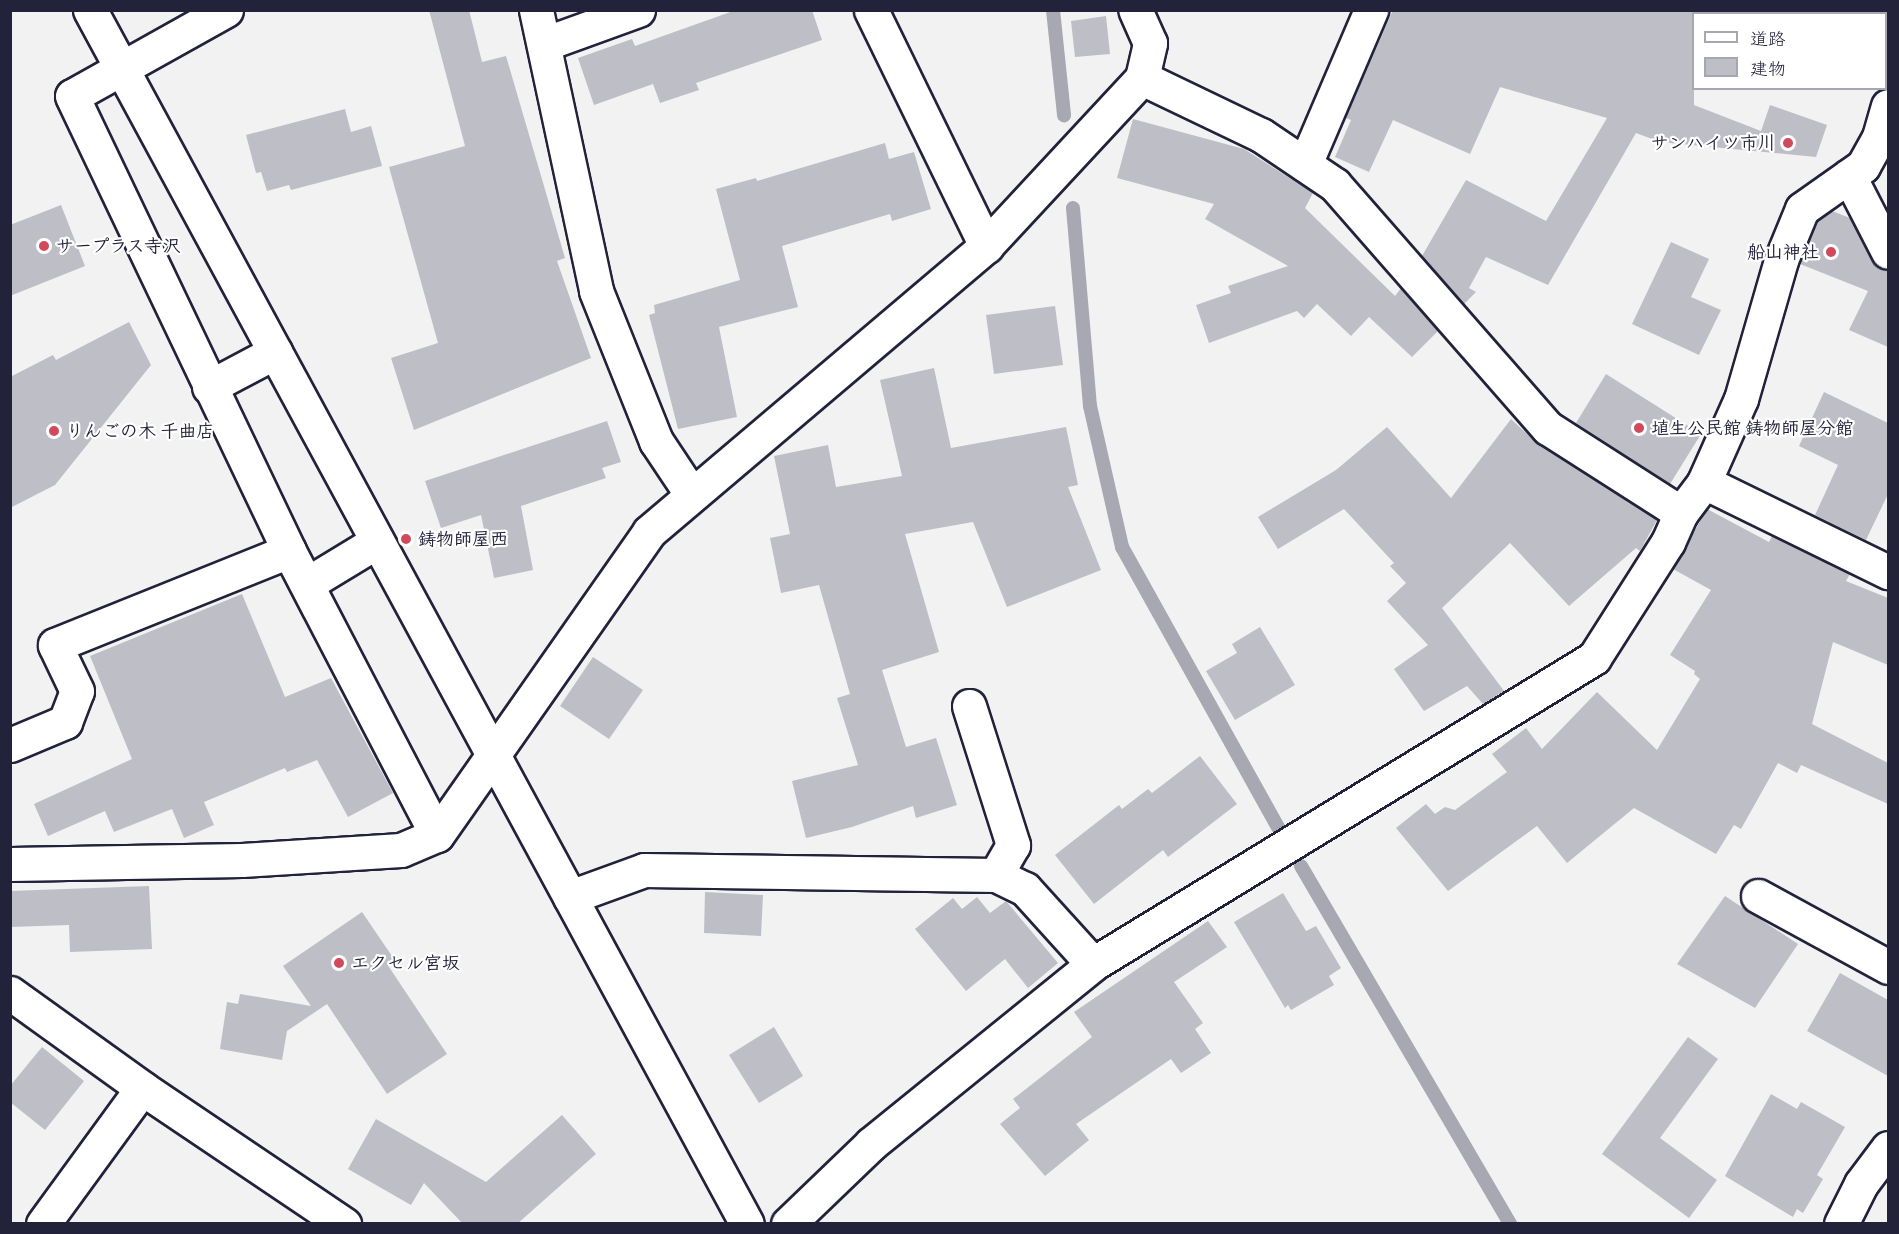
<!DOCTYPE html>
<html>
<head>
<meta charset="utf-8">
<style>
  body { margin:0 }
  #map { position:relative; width:1899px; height:1234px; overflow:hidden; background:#f2f2f3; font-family:"Patrick Hand","Klee One",sans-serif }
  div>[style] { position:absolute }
  .stream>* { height:14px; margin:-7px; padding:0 7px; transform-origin:7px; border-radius:7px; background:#a8a8b2 }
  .building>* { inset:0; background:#bebec6 }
  .roads { filter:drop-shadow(2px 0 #22223b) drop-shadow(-2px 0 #22223b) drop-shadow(0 2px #22223b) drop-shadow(0 -2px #22223b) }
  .minor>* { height:33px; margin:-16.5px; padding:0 16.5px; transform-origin:16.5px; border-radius:16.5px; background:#fff }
  .dots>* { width:16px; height:16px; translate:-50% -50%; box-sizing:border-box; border:3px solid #fff; border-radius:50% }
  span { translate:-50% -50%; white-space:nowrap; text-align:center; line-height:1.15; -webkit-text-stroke:4.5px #fff; paint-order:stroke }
  .poi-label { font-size:18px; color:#22223b; font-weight:700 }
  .right { translate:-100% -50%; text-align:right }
  .left { translate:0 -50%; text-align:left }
  .frame { position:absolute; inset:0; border:12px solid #22223b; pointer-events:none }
  .legend { position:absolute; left:1692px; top:12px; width:195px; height:78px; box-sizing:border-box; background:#fff; border:2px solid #a7a7b1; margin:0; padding:8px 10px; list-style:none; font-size:18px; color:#22223b }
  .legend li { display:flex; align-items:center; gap:12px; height:30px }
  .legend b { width:30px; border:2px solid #a7a7b1 }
</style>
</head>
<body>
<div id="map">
  <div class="stream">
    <div style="left:1053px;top:10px;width:106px;rotate:84deg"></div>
    <div style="left:1073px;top:208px;width:199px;rotate:85.1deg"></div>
    <div style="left:1090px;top:406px;width:145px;rotate:77.2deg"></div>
    <div style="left:1122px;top:547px;width:321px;rotate:60.9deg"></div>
    <div style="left:1301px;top:866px;width:415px;rotate:59.7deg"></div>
  </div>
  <div class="building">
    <div style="clip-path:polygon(429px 10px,469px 10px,482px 62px,506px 56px,565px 258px,557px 261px,591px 358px,414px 430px,391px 358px,438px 343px,389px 167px,465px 146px)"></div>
    <div style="clip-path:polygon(736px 10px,812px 10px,822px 40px,696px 83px,699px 90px,660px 103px,653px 84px,594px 105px,578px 58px,632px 39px,635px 46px)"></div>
    <div style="clip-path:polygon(1393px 10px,1694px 10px,1694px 105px,1761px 131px,1770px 105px,1827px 125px,1816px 157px,1660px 142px,1636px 133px,1548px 285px,1486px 257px,1469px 288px,1476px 292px,1464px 304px,1422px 256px,1466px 180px,1546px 221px,1607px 118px,1500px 87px,1470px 154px,1393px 120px,1369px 172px,1335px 157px,1351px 120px,1346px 118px)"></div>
    <div style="clip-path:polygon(1106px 16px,1110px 54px,1075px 57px,1071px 21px)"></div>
    <div style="clip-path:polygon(345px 109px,351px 132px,371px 126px,382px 166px,291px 190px,289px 185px,267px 191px,261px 172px,256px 173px,246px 135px)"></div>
    <div style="clip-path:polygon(1133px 119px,1244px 149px,1313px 193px,1305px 208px,1395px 296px,1401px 288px,1438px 331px,1412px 357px,1369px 317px,1351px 336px,1317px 304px,1304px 318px,1297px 311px,1209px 343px,1196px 305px,1231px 293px,1228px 286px,1288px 266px,1205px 219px,1214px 204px,1117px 178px)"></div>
    <div style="clip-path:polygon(885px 143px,889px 159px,914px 152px,931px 209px,892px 221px,890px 214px,782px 246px,798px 307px,719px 327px,737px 417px,678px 429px,649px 315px,655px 313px,654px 305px,740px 280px,716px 189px,756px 178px,757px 181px)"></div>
    <div style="clip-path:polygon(61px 205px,85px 266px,10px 296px,10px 225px)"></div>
    <div style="clip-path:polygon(1832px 211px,1850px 218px,1872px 261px,1888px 270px,1888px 347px,1849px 330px,1868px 291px,1800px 264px,1817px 221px)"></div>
    <div style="clip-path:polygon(1671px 242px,1709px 259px,1691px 297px,1721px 310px,1699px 355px,1632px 324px)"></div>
    <div style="clip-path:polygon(1055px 306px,1063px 365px,994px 374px,986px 315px)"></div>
    <div style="clip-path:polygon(129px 322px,151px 365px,55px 485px,10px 508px,10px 377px,53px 355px,56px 360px)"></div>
    <div style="clip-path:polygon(934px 368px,951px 448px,1066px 427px,1078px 485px,1068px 487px,1101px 570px,1007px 607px,973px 522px,905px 534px,939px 652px,882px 670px,906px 747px,936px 738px,957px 805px,916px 818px,913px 806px,852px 827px,806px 838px,792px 781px,858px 765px,837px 698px,850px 694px,819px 585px,781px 593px,770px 538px,790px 534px,774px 456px,828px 445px,836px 487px,902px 476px,880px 380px)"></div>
    <div style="clip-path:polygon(1606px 374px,1701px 434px,1670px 484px,1576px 423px)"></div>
    <div style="clip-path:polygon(1824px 392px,1888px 423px,1888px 494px,1866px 540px,1815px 515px,1838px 465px,1799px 446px)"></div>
    <div style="clip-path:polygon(1511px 419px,1538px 444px,1657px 520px,1640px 551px,1636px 548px,1569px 606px,1510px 543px,1442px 608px,1504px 691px,1483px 704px,1467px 686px,1424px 711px,1394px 669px,1428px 645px,1387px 601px,1406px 583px,1390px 566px,1394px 563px,1344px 509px,1278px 549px,1258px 517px,1336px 470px,1387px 427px,1451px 498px)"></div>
    <div style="clip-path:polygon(607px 421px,621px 462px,602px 468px,606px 478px,521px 506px,533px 570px,494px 578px,481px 515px,441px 528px,425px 481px)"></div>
    <div style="clip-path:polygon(1707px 509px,1769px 542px,1772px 536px,1850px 574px,1846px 581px,1888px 598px,1888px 665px,1833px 642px,1812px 724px,1888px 763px,1888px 804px,1801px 765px,1797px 773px,1778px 763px,1741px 829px,1734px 825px,1716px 854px,1634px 808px,1567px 863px,1537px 826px,1448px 891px,1396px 828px,1426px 804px,1435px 814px,1445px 807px,1455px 810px,1507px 772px,1492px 754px,1526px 728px,1542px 749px,1597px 692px,1657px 750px,1700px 679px,1694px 674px,1695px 671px,1670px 655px,1711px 590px,1673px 569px)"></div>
    <div style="clip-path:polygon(242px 594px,285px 697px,331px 678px,393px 793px,348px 817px,317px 760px,287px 772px,285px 768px,204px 802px,214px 825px,184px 838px,172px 809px,114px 832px,105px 811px,48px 836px,34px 804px,132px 759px,90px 656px)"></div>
    <div style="clip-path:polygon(1260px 627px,1295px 685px,1235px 720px,1206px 671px,1237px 653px,1232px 644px)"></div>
    <div style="clip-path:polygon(593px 657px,643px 690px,609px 739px,560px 706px)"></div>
    <div style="clip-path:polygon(1200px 756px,1237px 804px,1168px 857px,1163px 850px,1094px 904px,1055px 855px,1119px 805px,1122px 809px,1148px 789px,1152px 793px)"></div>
    <div style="clip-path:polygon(149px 886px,152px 949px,70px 952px,69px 925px,10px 927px,10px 891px)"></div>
    <div style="clip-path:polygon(705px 892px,763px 895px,761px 936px,704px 933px)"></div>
    <div style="clip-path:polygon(1283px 893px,1306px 931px,1316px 926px,1341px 968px,1329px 976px,1334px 985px,1291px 1010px,1288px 1005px,1285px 1008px,1234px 922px)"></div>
    <div style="clip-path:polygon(1725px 896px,1798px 944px,1755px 1008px,1677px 964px)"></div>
    <div style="clip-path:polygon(977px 897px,990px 913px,1006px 901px,1058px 963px,1028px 988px,1005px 959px,966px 991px,915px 929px,953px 898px,962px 909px)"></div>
    <div style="clip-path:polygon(362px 912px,394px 959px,387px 964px,447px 1054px,387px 1094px,327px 1004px,287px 1031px,282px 1060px,220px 1049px,227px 1002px,238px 1004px,240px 994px,311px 1006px,283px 966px)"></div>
    <div style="clip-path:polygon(1208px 921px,1227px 947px,1174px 982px,1203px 1023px,1195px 1029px,1211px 1053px,1181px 1073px,1171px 1059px,1076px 1124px,1089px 1140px,1045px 1176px,1000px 1124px,1020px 1108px,1013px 1099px,1092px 1037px,1074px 1012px)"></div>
    <div style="clip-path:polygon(1840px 973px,1888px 1000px,1888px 1076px,1807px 1031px)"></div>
    <div style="clip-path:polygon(774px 1027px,803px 1076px,759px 1103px,729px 1055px)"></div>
    <div style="clip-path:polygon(1688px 1037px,1718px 1059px,1660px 1138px,1717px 1180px,1689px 1218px,1602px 1154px)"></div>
    <div style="clip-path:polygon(42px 1047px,84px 1081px,45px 1130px,10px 1102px,10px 1086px)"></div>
    <div style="clip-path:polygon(1771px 1094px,1797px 1109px,1801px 1102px,1845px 1127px,1817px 1175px,1823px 1179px,1803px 1213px,1797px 1209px,1793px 1217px,1725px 1176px)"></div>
    <div style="clip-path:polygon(562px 1115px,596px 1154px,517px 1224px,463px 1224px,424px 1183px,411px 1205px,348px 1169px,376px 1119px,486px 1182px)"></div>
  </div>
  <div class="roads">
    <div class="minor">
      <div style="left:90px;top:10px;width:1380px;rotate:61.58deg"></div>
      <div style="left:226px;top:10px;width:176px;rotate:150.8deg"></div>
      <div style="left:72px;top:96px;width:504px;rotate:64.5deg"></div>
      <div style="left:289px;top:551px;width:320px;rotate:62.5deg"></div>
      <div style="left:536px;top:10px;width:287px;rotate:77.9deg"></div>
      <div style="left:596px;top:291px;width:162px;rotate:68.2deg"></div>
      <div style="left:656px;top:441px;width:65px;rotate:56.3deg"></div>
      <div style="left:871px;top:10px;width:263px;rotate:64deg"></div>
      <div style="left:544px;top:44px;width:100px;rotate:-19.9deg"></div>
      <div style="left:1142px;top:78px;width:132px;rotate:25.6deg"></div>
      <div style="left:1261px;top:135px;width:89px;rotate:34deg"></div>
      <div style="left:1335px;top:185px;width:323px;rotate:48.8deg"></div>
      <div style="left:1548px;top:428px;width:158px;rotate:32.6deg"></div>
      <div style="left:1681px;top:513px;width:39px;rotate:-53deg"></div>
      <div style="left:1704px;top:482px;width:205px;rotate:26.1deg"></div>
      <div style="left:1305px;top:164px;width:168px;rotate:-66.8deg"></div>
      <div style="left:1849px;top:176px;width:85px;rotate:62.8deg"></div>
      <div style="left:209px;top:387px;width:75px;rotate:-27.9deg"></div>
      <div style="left:1704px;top:482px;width:91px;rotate:-66deg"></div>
      <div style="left:1741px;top:399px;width:145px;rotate:-73.9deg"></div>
      <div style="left:1781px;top:260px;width:55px;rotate:-67.6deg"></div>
      <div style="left:1802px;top:209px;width:75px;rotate:-35.2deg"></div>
      <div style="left:1863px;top:166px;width:33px;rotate:-61deg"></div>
      <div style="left:1879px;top:137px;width:32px;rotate:-74deg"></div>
      <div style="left:307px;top:584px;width:81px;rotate:-31.3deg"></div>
      <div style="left:969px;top:706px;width:146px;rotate:72.4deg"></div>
      <div style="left:1013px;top:845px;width:34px;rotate:120deg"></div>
      <div style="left:10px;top:745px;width:60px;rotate:-22.7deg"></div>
      <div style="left:65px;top:722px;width:33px;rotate:-69deg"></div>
      <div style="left:77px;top:691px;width:51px;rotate:-115.6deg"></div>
      <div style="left:55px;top:645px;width:252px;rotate:-21.9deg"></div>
      <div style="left:10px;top:864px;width:232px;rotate:-1deg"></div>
      <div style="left:242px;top:860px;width:159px;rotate:-3.6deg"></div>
      <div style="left:401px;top:850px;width:39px;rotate:-23deg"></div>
      <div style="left:437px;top:835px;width:370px;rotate:-55deg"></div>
      <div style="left:649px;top:532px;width:442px;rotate:-40.3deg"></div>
      <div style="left:986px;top:246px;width:229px;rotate:-47.1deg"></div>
      <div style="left:1142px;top:78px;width:36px;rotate:-77deg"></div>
      <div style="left:1150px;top:43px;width:36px;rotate:-114deg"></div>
      <div style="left:1758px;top:896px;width:148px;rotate:28.6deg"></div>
      <div style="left:570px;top:897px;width:79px;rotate:-20deg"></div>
      <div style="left:644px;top:870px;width:352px;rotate:0.8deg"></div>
      <div style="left:996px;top:875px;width:32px;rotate:26deg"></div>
      <div style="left:1025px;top:889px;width:101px;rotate:47.8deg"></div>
      <div style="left:1093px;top:964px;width:587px;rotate:-31.42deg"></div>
      <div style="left:1594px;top:658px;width:138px;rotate:-57.5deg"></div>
      <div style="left:1668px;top:542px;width:32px;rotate:-66deg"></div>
      <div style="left:10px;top:993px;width:163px;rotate:35.7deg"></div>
      <div style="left:142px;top:1088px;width:244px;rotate:34deg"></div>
      <div style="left:43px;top:1224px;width:168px;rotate:-53.9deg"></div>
      <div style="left:788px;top:1224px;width:115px;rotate:-43.9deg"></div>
      <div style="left:871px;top:1144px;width:286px;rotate:-39deg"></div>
      <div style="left:1841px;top:1224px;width:45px;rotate:-63.4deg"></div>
      <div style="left:1861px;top:1184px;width:45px;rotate:-53.1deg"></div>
    </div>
  </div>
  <div class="dots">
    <div style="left:1788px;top:143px;background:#d1495b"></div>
    <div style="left:44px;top:246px;background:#d1495b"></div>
    <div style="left:1831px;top:252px;background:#d1495b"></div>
    <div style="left:1639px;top:428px;background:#d1495b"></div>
    <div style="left:54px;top:431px;background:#d1495b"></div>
    <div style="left:406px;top:539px;background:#d1495b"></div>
    <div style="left:339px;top:963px;background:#d1495b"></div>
  </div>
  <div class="poi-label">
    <span class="right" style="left:1776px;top:143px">サンハイツ市川</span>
    <span class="left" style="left:56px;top:246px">サープラス寺沢</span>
    <span class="right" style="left:1819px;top:252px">船山神社</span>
    <span class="left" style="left:1651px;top:428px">埴生公民館 鋳物師屋分館</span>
    <span class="left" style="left:66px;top:431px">りんごの木 千曲店</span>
    <span class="left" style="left:418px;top:539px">鋳物師屋西</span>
    <span class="left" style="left:351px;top:963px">エクセル宮坂</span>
  </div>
  <div class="frame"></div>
  <ul class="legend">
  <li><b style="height:8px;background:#fff"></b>道路</li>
  <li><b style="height:16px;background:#bebec6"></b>建物</li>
  </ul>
</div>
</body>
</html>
